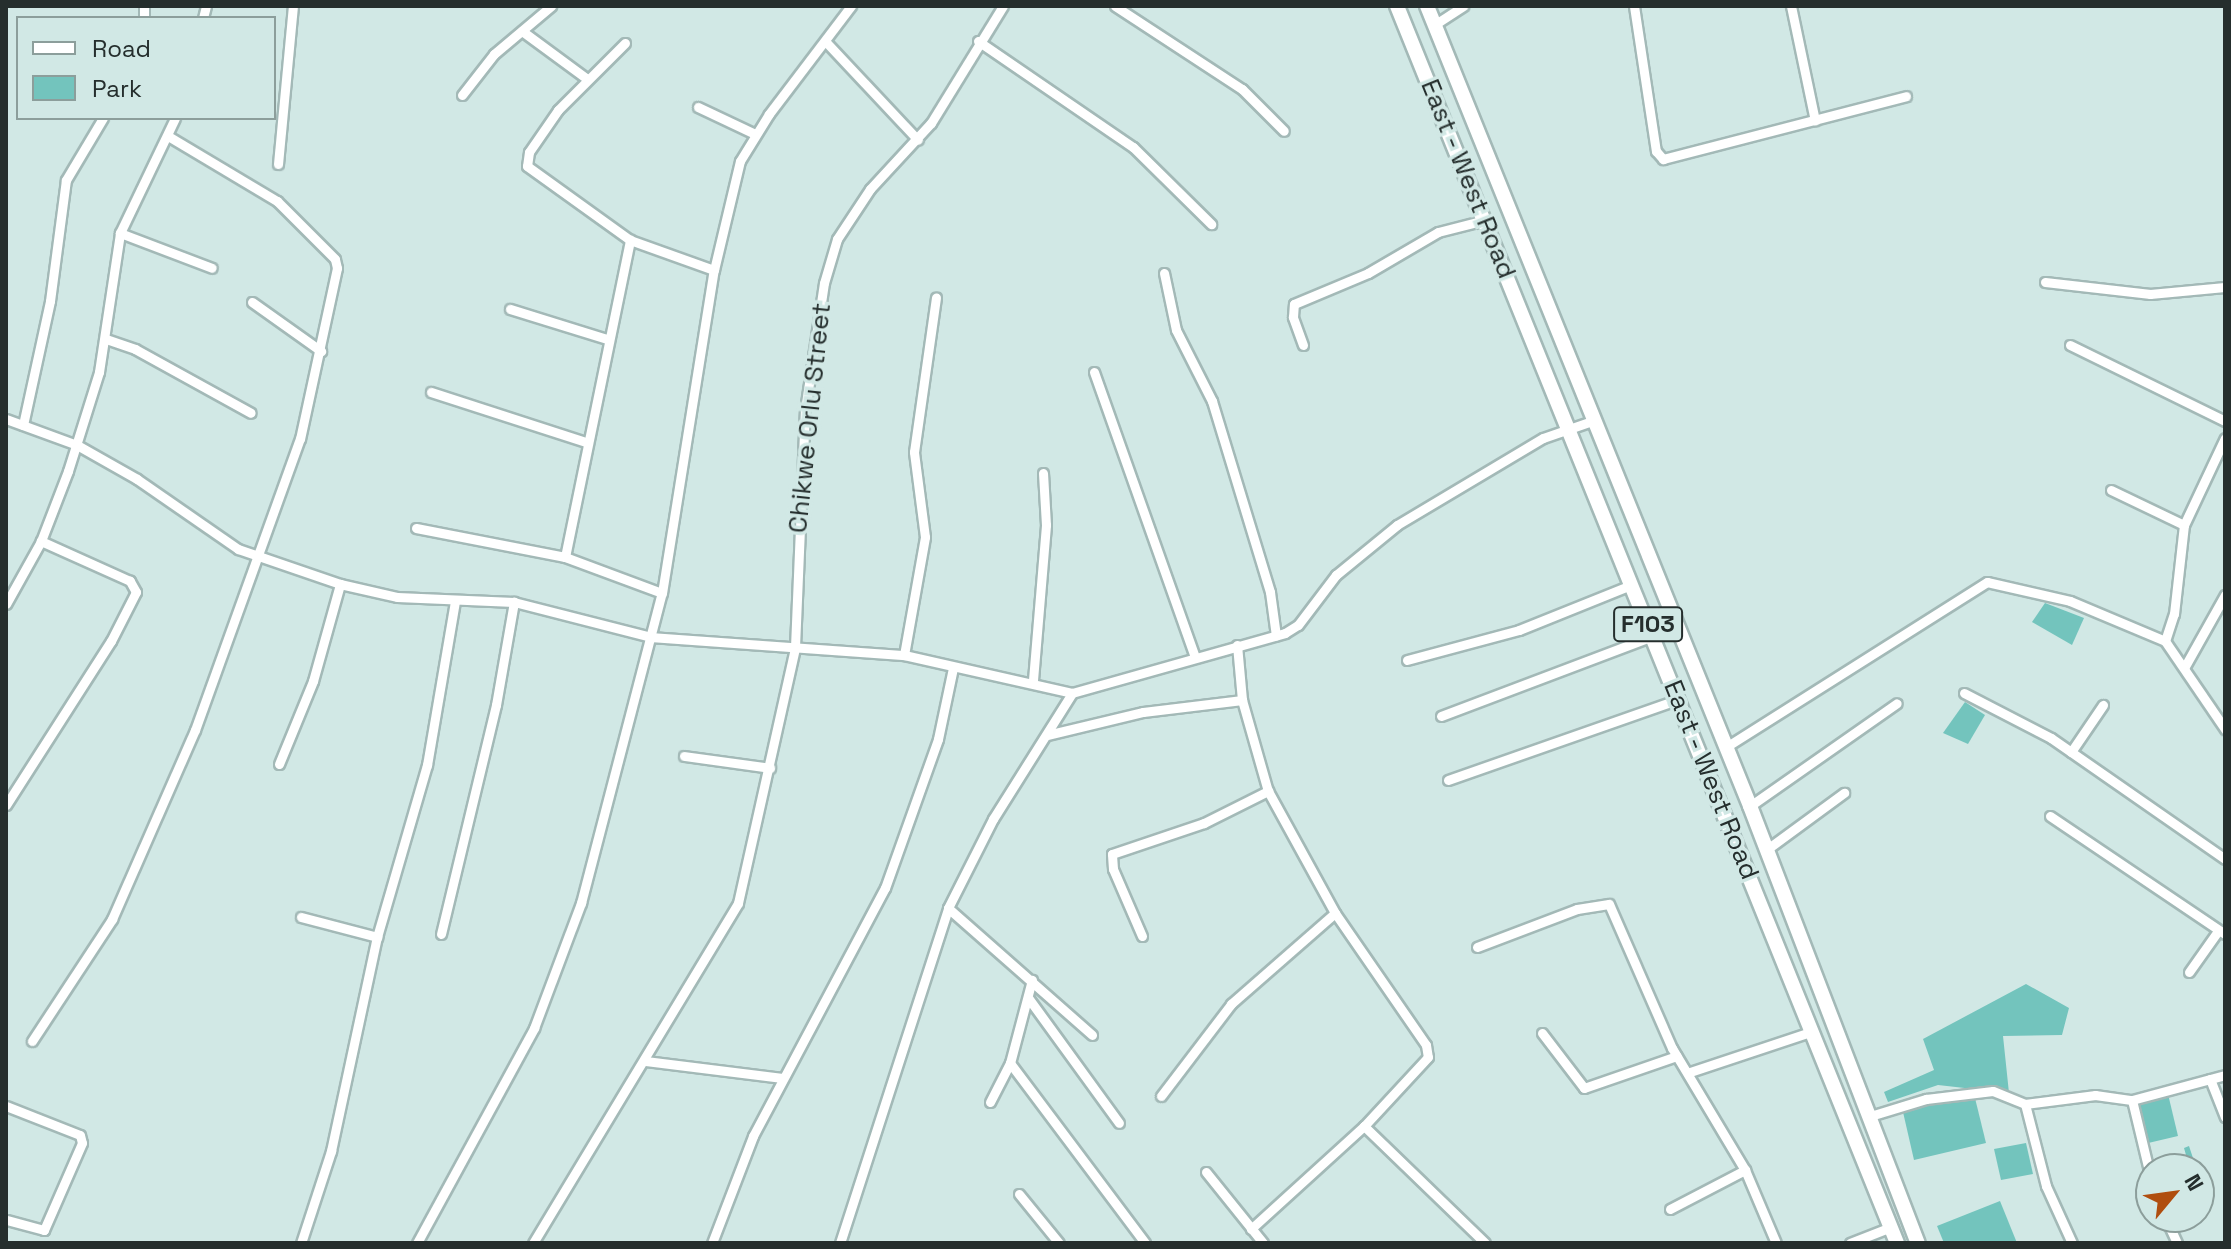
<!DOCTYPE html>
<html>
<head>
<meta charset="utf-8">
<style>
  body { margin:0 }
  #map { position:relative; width:2231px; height:1249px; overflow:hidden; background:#d1e8e5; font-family:"Space Grotesk",sans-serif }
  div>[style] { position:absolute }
  .green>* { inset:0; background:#73c4bd }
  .roads { filter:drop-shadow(2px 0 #a3b9b7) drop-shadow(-2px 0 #a3b9b7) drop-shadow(0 2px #a3b9b7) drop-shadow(0 -2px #a3b9b7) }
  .street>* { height:9px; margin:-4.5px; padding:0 4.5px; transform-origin:4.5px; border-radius:4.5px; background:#fff }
  .primary>* { height:14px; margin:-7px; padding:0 7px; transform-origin:7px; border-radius:7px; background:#fff }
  span { translate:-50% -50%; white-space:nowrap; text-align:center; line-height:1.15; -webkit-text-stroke:7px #d1e8e5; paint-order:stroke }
  .shield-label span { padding:2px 6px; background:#d1e8e5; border:2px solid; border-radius:6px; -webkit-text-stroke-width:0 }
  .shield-label { font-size:24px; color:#252e2d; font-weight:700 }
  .street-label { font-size:26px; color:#252e2d }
  .frame { position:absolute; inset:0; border:8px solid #252e2d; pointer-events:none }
  .legend { position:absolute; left:16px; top:16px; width:260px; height:104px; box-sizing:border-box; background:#d1e8e5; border:2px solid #8c9e9b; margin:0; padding:10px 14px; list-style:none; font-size:24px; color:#252e2d }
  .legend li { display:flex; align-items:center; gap:16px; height:40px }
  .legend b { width:40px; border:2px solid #8c9e9b }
  .north { position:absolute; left:2135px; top:1153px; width:80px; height:80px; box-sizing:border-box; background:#d1e8e5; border:2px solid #8c9e9b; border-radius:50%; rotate:61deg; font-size:22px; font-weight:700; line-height:32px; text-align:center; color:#252e2d }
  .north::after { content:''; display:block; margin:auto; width:28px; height:36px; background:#b04e0f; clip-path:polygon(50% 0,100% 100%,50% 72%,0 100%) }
</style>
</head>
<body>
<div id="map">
  <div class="green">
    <div style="clip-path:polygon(2045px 603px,2084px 618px,2072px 645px,2032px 622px)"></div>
    <div style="clip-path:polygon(1965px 702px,1985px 715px,1968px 744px,1943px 733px)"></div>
    <div style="clip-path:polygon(2026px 984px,2069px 1008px,2062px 1035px,2003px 1036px,2009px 1093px,1938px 1085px,1888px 1102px,1884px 1092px,1934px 1070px,1923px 1039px)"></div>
    <div style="clip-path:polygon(1974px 1094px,1986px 1143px,1914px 1160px,1903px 1112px)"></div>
    <div style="clip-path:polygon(2168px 1094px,2178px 1136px,2144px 1144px,2135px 1103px)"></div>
    <div style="clip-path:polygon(2026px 1143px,2033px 1174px,2001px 1180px,1994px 1149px)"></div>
    <div style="clip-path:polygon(2189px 1146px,2196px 1167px,2154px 1169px,2153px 1165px,2186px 1155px,2184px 1148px)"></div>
    <div style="clip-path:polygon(2000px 1201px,2017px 1243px,1944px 1243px,1937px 1226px)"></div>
  </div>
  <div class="roads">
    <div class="street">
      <div style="left:1115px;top:6px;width:152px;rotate:33.2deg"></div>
      <div style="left:1242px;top:89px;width:59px;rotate:45deg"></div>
      <div style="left:1634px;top:6px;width:147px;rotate:81.4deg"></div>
      <div style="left:1656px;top:151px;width:11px;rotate:49deg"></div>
      <div style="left:1663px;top:159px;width:251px;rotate:-14.5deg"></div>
      <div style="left:1791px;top:6px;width:117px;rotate:78.2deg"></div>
      <div style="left:144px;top:18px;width:12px;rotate:-90deg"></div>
      <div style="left:203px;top:18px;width:12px;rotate:-76deg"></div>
      <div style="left:1434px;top:25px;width:35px;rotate:-33deg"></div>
      <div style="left:522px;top:31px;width:79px;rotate:36.3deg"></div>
      <div style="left:978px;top:41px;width:188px;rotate:34.4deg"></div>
      <div style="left:1133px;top:147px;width:110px;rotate:44.6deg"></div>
      <div style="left:826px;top:42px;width:134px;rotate:46.8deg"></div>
      <div style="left:625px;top:43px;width:95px;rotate:135deg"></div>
      <div style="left:558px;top:110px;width:51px;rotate:124.6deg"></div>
      <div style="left:529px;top:152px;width:14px;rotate:98deg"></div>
      <div style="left:527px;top:166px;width:127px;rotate:35.7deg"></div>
      <div style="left:630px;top:240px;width:89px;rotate:19.7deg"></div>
      <div style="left:462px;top:95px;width:52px;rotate:-52deg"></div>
      <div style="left:494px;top:54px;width:75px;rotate:-40.1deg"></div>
      <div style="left:698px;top:107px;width:63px;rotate:25.3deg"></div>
      <div style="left:278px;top:164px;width:159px;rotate:-84.6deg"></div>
      <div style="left:120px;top:233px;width:98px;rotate:20.8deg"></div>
      <div style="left:1164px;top:273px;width:58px;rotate:78.1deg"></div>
      <div style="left:1176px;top:330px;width:80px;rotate:63.1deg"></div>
      <div style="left:1212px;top:401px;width:200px;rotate:73.1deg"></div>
      <div style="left:1270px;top:592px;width:44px;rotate:82.2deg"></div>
      <div style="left:2045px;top:282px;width:106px;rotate:6.5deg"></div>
      <div style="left:2150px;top:294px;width:75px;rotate:-5.3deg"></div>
      <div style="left:252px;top:302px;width:85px;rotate:35.4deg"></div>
      <div style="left:510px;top:309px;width:102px;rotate:17.2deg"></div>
      <div style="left:106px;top:339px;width:31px;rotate:19deg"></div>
      <div style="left:135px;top:349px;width:132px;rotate:28.9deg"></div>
      <div style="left:1303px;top:345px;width:30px;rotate:-110deg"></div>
      <div style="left:1293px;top:317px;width:13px;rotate:-86deg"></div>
      <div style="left:1294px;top:304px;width:80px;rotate:-22.7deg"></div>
      <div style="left:1368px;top:273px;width:81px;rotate:-30.4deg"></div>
      <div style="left:1438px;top:232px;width:49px;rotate:-14.3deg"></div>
      <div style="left:2070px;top:345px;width:173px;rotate:26.1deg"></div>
      <div style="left:1094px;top:372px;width:300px;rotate:70.5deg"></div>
      <div style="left:431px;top:392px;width:163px;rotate:17.9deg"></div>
      <div style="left:6px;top:419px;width:76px;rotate:20.1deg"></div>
      <div style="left:77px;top:445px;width:69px;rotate:29.5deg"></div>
      <div style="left:137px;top:479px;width:123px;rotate:34.7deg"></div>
      <div style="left:238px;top:549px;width:108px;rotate:18.9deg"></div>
      <div style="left:340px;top:584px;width:58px;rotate:12.8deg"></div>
      <div style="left:397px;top:597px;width:117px;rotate:2.4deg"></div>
      <div style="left:514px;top:602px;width:141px;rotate:14.3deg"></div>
      <div style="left:651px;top:637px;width:254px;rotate:4.1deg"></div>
      <div style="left:904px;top:655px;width:172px;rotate:12.7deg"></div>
      <div style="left:1072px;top:693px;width:221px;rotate:-15.7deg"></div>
      <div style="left:1285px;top:633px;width:15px;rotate:-32deg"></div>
      <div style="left:1298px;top:625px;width:63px;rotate:-52.8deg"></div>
      <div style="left:1336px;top:575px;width:79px;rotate:-39.3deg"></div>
      <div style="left:1397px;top:525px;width:170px;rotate:-30.8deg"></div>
      <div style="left:1543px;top:438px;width:55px;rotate:-19.1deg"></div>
      <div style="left:23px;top:425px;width:127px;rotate:-77.7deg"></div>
      <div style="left:50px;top:301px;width:122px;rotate:-82.5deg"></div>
      <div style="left:66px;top:180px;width:72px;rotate:-59.2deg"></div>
      <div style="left:2111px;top:490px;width:81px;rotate:25.6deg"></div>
      <div style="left:416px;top:528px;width:152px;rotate:11deg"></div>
      <div style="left:565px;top:557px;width:103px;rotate:20.4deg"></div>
      <div style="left:565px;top:557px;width:324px;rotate:-78.4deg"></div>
      <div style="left:6px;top:604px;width:72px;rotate:-60.9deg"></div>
      <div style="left:41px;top:541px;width:75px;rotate:-68.9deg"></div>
      <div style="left:68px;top:471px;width:104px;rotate:-72.6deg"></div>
      <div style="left:99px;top:372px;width:141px;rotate:-81.4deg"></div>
      <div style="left:120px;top:233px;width:127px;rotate:-64.4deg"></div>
      <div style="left:2165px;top:641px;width:28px;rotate:-72deg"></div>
      <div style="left:2174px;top:614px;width:90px;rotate:-83.6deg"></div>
      <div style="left:2184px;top:525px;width:96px;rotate:-64.8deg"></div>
      <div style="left:1237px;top:645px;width:55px;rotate:84.8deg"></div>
      <div style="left:1242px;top:700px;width:95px;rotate:74.1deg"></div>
      <div style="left:1268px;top:791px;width:139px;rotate:61.2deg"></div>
      <div style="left:1335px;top:913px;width:160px;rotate:55.4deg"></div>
      <div style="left:1426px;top:1045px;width:12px;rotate:81deg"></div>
      <div style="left:1428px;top:1057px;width:94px;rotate:132.8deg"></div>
      <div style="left:1364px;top:1126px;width:153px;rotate:137.7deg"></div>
      <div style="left:904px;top:655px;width:120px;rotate:-79.9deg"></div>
      <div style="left:925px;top:537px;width:86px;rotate:-97.4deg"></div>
      <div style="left:914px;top:452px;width:156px;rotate:-81.9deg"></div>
      <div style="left:1407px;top:660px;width:116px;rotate:-15deg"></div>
      <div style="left:1519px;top:630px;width:121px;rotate:-21.9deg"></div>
      <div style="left:2184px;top:668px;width:84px;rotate:-60.7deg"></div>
      <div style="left:1033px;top:680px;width:156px;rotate:-85.2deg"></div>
      <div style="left:1046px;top:525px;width:52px;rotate:-93.3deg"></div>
      <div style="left:1964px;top:693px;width:98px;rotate:27.3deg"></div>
      <div style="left:2051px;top:738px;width:212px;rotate:34.8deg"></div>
      <div style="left:1441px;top:716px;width:227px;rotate:-20.7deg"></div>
      <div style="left:1047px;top:735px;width:99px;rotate:-13.5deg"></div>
      <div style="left:1143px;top:712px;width:100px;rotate:-6.9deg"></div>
      <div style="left:1726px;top:747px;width:309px;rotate:-32.3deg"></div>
      <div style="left:1987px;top:582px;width:85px;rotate:12.9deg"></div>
      <div style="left:2070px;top:601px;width:103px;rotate:22.8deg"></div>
      <div style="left:2165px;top:641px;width:107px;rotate:55.7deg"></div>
      <div style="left:2071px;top:752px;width:57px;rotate:-55.8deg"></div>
      <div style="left:684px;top:756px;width:87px;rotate:7.9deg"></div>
      <div style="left:279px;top:764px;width:90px;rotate:-67.7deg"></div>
      <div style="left:313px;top:681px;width:101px;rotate:-74.4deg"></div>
      <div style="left:1448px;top:780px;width:245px;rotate:-19.3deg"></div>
      <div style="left:6px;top:805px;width:195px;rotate:-57.4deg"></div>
      <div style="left:111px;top:641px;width:55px;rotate:-63deg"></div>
      <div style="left:136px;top:592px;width:13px;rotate:-119deg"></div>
      <div style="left:130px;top:581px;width:98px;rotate:-155.8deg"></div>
      <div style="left:1750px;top:806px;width:179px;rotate:-35deg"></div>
      <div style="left:2050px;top:816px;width:211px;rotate:34deg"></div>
      <div style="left:1766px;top:850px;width:97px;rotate:-36.2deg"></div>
      <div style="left:948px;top:908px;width:192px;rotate:41.4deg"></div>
      <div style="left:301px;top:917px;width:79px;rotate:14.7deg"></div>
      <div style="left:441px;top:934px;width:236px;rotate:-76.5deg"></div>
      <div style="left:496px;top:705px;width:105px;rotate:-80.1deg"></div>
      <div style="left:1142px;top:936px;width:73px;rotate:-113.4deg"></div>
      <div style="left:1113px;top:869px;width:15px;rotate:-94deg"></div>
      <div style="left:1112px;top:854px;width:97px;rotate:-18.6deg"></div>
      <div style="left:1204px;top:823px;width:72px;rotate:-26.6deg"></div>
      <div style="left:1477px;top:947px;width:107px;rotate:-20.8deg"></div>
      <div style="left:1577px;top:909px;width:32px;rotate:-9deg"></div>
      <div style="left:1609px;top:904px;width:157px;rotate:66.4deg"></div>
      <div style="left:1672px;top:1048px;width:142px;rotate:59.1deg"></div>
      <div style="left:1745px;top:1170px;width:79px;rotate:67deg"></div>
      <div style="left:2189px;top:972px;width:50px;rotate:-54.7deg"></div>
      <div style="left:1029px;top:999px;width:153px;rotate:54deg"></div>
      <div style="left:1542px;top:1033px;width:69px;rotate:52.6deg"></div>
      <div style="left:1584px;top:1088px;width:98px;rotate:-19deg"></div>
      <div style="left:32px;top:1041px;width:146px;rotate:-56.7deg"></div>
      <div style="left:112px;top:919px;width:206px;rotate:-66.3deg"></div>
      <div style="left:195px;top:730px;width:309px;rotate:-70.2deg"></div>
      <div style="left:300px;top:439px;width:175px;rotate:-77.8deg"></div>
      <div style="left:337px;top:268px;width:9px;rotate:-103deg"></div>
      <div style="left:335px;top:259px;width:82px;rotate:-135deg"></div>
      <div style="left:277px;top:201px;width:127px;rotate:-149.2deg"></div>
      <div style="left:646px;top:1061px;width:137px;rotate:7.1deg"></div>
      <div style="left:1010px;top:1063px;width:225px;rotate:53.1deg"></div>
      <div style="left:1690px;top:1072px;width:126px;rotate:-18.4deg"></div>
      <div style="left:2210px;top:1079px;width:41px;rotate:68.5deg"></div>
      <div style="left:1161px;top:1096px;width:116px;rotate:-52.7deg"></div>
      <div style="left:1231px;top:1004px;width:138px;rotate:-41.2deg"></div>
      <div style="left:2132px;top:1100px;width:81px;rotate:76.5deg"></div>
      <div style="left:990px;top:1102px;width:44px;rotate:-62.9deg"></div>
      <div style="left:1010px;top:1063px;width:86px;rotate:-75.2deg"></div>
      <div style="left:2025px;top:1104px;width:85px;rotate:75.6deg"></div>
      <div style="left:2046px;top:1186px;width:63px;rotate:65.5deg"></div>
      <div style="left:6px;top:1106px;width:79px;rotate:21.4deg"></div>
      <div style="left:80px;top:1135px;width:8px;rotate:76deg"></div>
      <div style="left:82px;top:1143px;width:95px;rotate:113.6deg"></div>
      <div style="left:44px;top:1230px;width:39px;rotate:-165deg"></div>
      <div style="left:1867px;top:1117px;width:62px;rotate:-17deg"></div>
      <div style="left:1926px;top:1099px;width:67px;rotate:-6.8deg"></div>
      <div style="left:1993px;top:1091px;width:35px;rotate:22deg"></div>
      <div style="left:2025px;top:1104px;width:71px;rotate:-7.3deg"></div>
      <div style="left:2095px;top:1095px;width:37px;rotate:8deg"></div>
      <div style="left:2132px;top:1100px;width:96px;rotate:-15deg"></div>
      <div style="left:1364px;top:1126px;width:168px;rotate:44deg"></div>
      <div style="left:1206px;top:1172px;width:91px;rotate:51.2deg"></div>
      <div style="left:1019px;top:1194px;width:63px;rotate:50.8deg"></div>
      <div style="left:1670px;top:1209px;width:85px;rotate:-27.5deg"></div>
      <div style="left:2165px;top:1217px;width:29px;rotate:65deg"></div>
      <div style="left:301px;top:1243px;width:97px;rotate:-71.9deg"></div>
      <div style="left:331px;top:1151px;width:219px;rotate:-77.9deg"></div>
      <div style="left:377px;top:937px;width:179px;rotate:-73.8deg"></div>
      <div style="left:427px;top:765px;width:166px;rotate:-80.3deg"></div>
      <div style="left:417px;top:1243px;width:245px;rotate:-61.4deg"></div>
      <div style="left:534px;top:1028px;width:134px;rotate:-69.4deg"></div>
      <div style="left:581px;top:903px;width:320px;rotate:-75.4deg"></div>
      <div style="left:662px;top:593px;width:327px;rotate:-80.9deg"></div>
      <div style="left:714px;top:270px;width:112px;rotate:-76.6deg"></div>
      <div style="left:740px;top:161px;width:55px;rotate:-58.3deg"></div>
      <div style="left:769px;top:114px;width:136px;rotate:-52.8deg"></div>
      <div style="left:533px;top:1243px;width:397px;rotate:-58.9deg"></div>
      <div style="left:738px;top:903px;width:262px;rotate:-77.4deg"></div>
      <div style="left:795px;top:647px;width:237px;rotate:-87.6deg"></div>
      <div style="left:805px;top:410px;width:128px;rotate:-81.5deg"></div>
      <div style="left:824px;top:283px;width:46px;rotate:-73.5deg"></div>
      <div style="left:837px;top:239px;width:60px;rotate:-56.6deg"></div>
      <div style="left:870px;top:189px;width:90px;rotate:-47.3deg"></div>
      <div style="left:931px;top:123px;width:137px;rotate:-58.4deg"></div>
      <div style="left:712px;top:1243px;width:115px;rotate:-69deg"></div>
      <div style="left:753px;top:1136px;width:281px;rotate:-62deg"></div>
      <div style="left:885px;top:888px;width:158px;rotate:-70.4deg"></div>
      <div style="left:938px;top:739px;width:73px;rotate:-78.1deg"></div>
      <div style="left:840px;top:1243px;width:352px;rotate:-72.1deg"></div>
      <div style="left:948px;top:908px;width:100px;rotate:-63.2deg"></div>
      <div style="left:993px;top:819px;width:149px;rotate:-57.9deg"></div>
      <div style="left:1850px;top:1243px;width:44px;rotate:-21.3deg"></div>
    </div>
    <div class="primary">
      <div style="left:1397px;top:6px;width:1334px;rotate:67.99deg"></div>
      <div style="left:1427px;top:6px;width:863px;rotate:68.01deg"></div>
      <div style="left:1750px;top:806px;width:468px;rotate:69deg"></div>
    </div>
  </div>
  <div class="shield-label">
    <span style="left:1648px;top:624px">F103</span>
  </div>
  <div class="street-label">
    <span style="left:1468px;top:179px;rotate:68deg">East - West Road</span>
    <span style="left:810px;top:418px;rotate:-84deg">Chikwe Orlu Street</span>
    <span style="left:1711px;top:780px;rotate:68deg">East - West Road</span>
  </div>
  <div class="frame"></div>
  <ul class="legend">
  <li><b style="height:10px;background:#fff"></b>Road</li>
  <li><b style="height:22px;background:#73c4bd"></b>Park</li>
  </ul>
  <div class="north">N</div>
</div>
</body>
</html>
